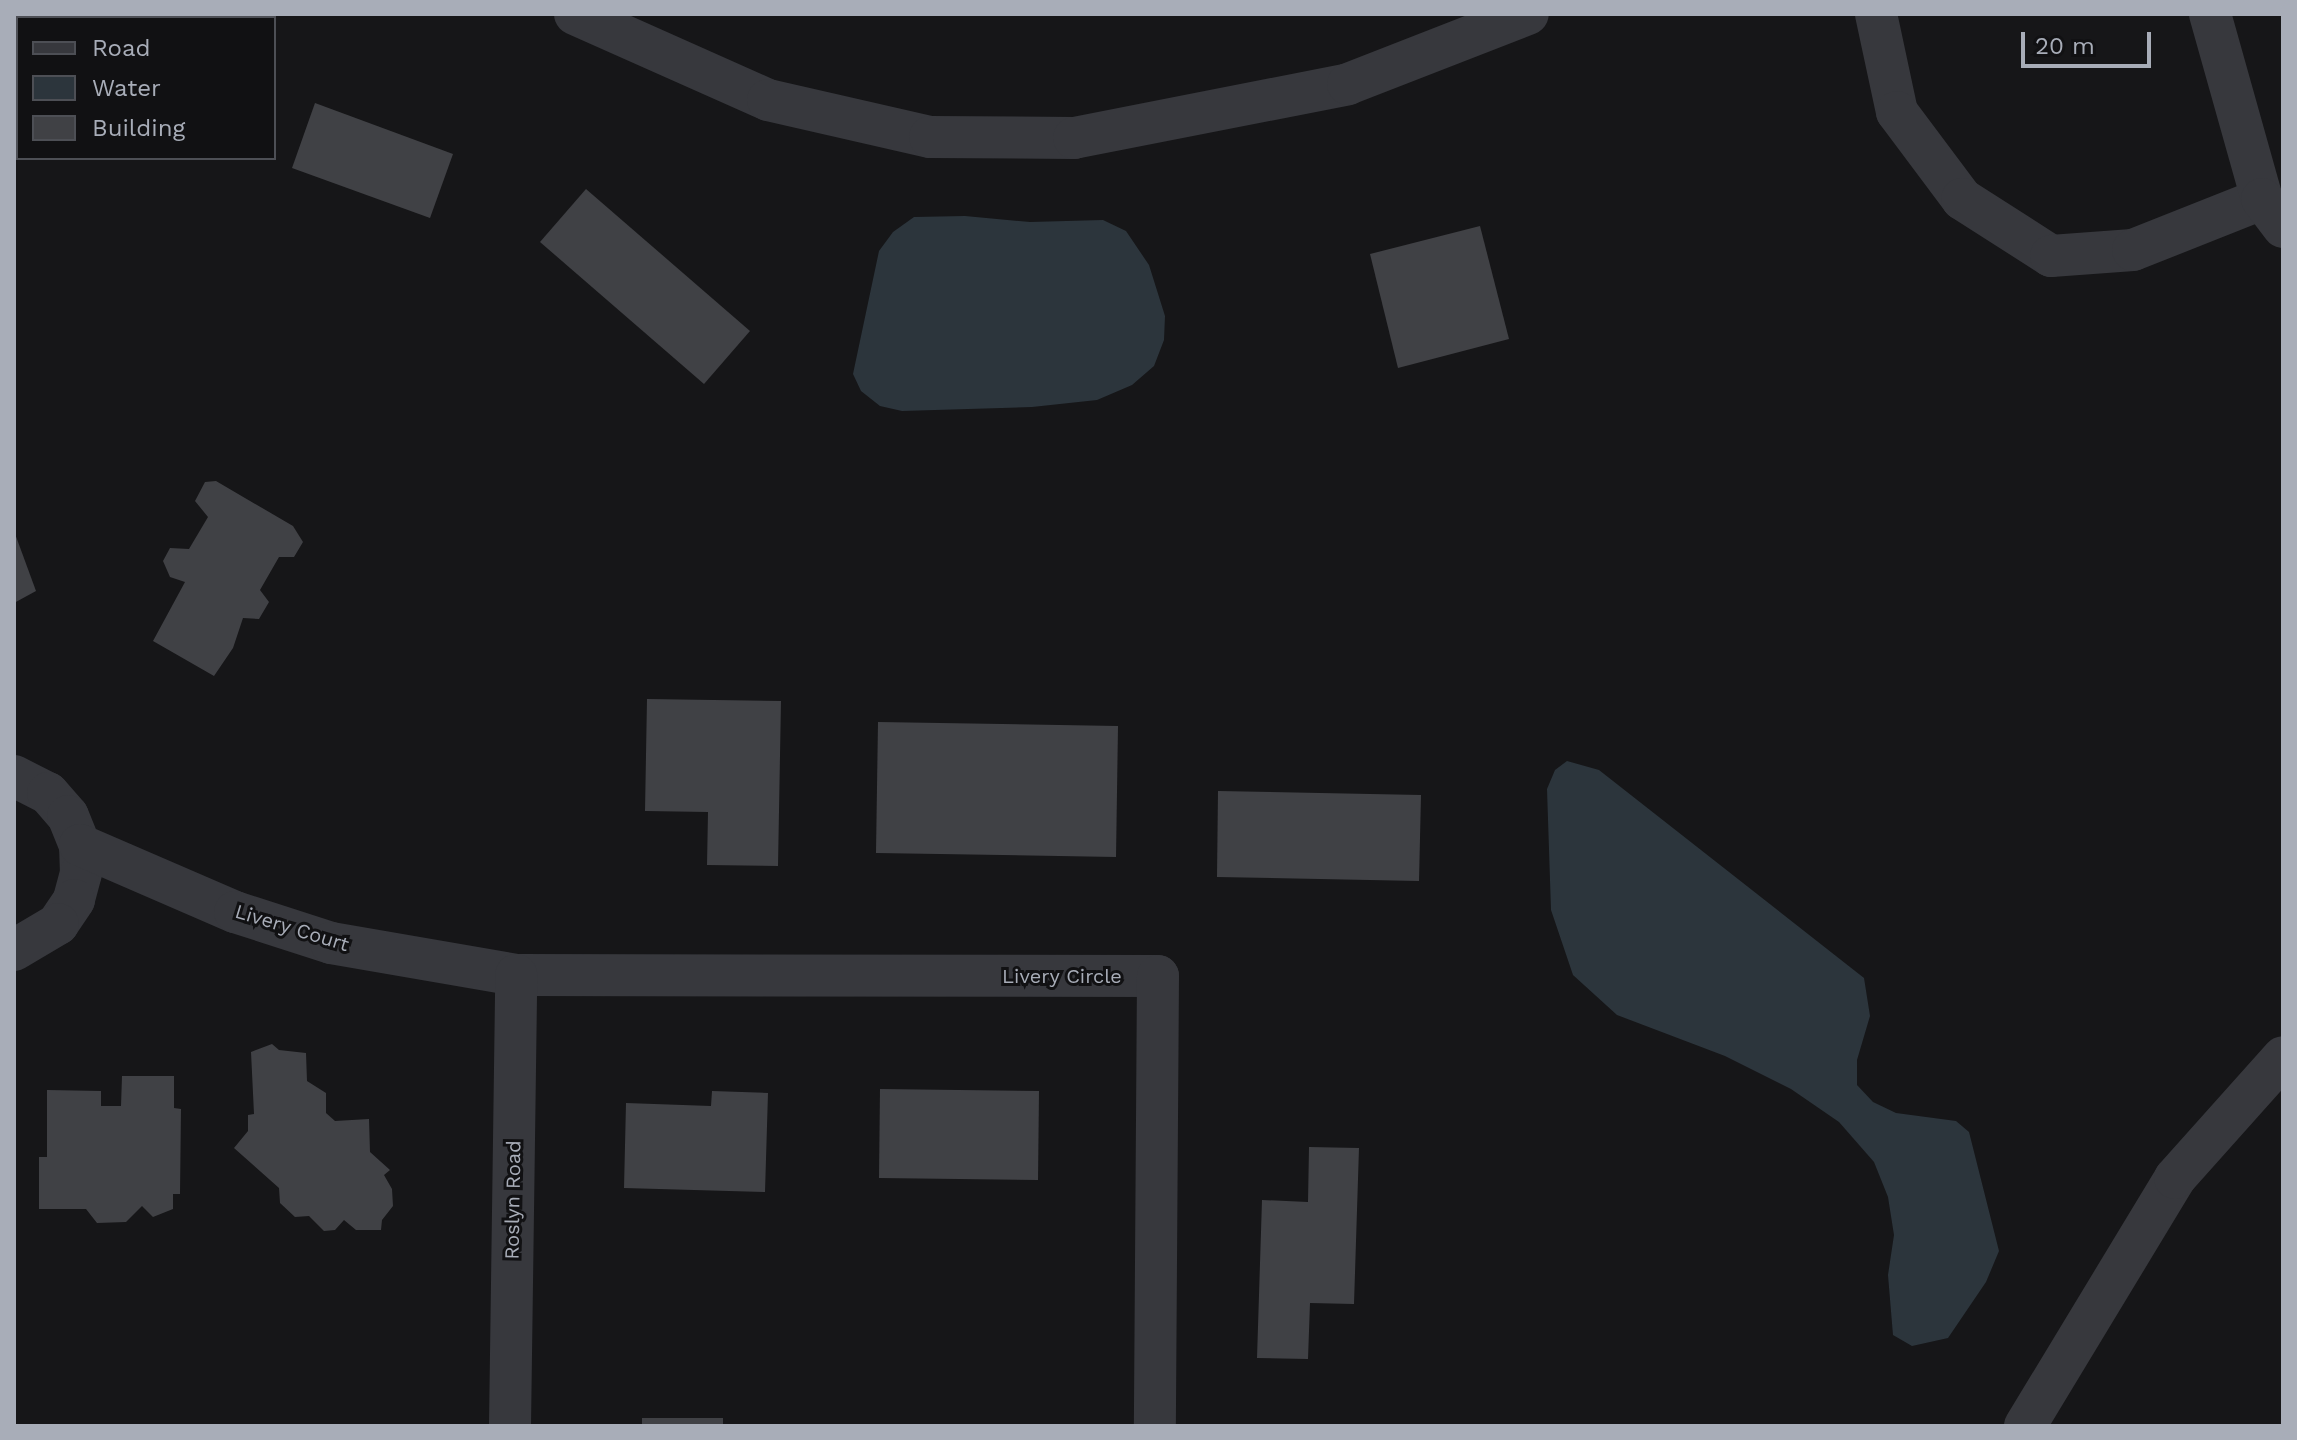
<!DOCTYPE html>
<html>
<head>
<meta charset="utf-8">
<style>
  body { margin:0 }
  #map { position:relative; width:2297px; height:1440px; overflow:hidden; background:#161618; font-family:"Work Sans",sans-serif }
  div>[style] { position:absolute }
  .water>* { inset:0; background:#2c353c }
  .building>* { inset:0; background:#404145 }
  .street>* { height:42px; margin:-21px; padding:0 21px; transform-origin:21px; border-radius:21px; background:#37383d }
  span { translate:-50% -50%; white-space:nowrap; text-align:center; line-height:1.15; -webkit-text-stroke:6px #111113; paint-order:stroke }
  .street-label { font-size:20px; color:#a8adb8 }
  .frame { position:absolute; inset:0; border:16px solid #a8adb8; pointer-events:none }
  .legend { position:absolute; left:16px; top:16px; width:260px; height:144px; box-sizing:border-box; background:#111113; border:2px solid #4d4f55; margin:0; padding:10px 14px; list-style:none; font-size:24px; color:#a8adb8 }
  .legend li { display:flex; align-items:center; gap:16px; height:40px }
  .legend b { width:40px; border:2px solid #4d4f55 }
  .scale { position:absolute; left:2021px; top:32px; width:130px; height:36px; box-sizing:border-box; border:4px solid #a8adb8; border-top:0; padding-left:10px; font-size:24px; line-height:28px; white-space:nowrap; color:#a8adb8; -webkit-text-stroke:6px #111113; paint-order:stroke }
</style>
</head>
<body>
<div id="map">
  <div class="water">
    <div style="clip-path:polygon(965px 216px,1030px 222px,1103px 220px,1126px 231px,1149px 265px,1165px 316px,1164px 340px,1154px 366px,1132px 385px,1097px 400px,1032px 407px,902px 411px,880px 406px,861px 391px,853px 374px,879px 251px,893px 232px,914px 217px)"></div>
    <div style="clip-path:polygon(1567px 761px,1599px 770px,1864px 978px,1870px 1016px,1857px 1060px,1857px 1085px,1873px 1102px,1896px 1113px,1956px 1121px,1969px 1132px,1999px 1251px,1986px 1282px,1948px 1338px,1912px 1346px,1893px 1335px,1888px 1275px,1894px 1235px,1888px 1197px,1874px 1162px,1839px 1122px,1791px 1089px,1725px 1056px,1617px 1015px,1573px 975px,1551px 910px,1547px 789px,1555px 770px)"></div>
  </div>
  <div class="building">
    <div style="clip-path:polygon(15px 14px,134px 14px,139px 18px,20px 18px)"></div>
    <div style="clip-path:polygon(174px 14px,204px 14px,209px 18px,171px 18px)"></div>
    <div style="clip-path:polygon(315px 103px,453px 154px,430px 218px,292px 168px)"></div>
    <div style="clip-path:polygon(586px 189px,750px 331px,704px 384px,540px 242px)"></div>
    <div style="clip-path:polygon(1480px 226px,1509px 339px,1398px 368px,1370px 254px)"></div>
    <div style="clip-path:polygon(216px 481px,293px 526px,303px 542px,294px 557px,279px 557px,260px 590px,269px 602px,259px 619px,243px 618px,233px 648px,214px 676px,153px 641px,185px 582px,170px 577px,163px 561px,170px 548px,189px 549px,208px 517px,195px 501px,205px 482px)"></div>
    <div style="clip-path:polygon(14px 531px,36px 591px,14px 603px)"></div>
    <div style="clip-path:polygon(647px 699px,781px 701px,778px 866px,707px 865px,708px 812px,645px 811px)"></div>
    <div style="clip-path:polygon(878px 722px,1118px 726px,1116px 857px,876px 853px)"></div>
    <div style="clip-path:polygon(1218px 791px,1421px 795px,1419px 881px,1217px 877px)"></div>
    <div style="clip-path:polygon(272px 1044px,279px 1050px,306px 1053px,307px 1081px,326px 1093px,326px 1113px,335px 1121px,369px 1119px,370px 1152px,390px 1170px,384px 1175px,392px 1189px,393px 1206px,382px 1220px,381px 1230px,356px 1230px,344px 1220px,335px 1230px,324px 1231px,309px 1216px,295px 1217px,280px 1203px,279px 1188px,234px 1148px,248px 1131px,248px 1115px,254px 1114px,251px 1052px)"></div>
    <div style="clip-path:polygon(122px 1076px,174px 1076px,174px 1108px,181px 1109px,180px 1194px,173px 1194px,173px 1209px,153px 1217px,142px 1206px,126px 1222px,97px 1223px,86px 1209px,39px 1209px,39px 1157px,47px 1157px,47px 1090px,101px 1091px,101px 1106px,121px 1106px)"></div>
    <div style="clip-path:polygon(880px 1089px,1039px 1091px,1038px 1180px,879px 1178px)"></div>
    <div style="clip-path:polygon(712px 1091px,768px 1093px,765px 1192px,624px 1188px,626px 1103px,711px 1106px)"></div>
    <div style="clip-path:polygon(1309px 1147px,1359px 1148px,1354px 1304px,1310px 1303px,1308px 1359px,1257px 1358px,1262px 1200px,1308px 1202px)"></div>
    <div style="clip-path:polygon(642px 1418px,723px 1418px,723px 1426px,642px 1426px)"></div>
  </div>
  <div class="street">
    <div style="left:575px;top:14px;width:211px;rotate:24deg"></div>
    <div style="left:768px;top:100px;width:166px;rotate:12.9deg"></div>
    <div style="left:930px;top:137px;width:144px;rotate:0.4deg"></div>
    <div style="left:1074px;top:138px;width:279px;rotate:-11.1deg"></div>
    <div style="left:1348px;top:84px;width:193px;rotate:-21.3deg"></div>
    <div style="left:1876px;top:14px;width:100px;rotate:77.9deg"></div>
    <div style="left:1897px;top:112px;width:109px;rotate:53.2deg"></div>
    <div style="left:1962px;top:199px;width:106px;rotate:32.6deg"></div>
    <div style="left:2051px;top:256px;width:82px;rotate:-4.2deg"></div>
    <div style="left:2133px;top:250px;width:139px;rotate:-21.6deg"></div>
    <div style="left:2210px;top:14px;width:192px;rotate:74.3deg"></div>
    <div style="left:2262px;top:199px;width:35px;rotate:53deg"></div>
    <div style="left:14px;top:776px;width:38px;rotate:27deg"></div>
    <div style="left:48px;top:793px;width:30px;rotate:49deg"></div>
    <div style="left:68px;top:816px;width:31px;rotate:68deg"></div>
    <div style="left:80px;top:845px;width:28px;rotate:88deg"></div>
    <div style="left:81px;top:873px;width:28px;rotate:105deg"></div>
    <div style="left:74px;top:900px;width:29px;rotate:124deg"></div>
    <div style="left:58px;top:924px;width:51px;rotate:149.4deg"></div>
    <div style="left:80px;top:845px;width:169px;rotate:23.4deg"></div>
    <div style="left:235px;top:912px;width:101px;rotate:17.9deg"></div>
    <div style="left:331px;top:943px;width:188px;rotate:9.8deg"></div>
    <div style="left:516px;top:975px;width:642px;rotate:0.09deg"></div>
    <div style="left:1158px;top:976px;width:450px;rotate:90.4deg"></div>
    <div style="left:510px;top:1426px;width:451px;rotate:-89.2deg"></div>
    <div style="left:2025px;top:1426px;width:290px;rotate:-58.8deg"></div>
    <div style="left:2175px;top:1178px;width:162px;rotate:-48.2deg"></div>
  </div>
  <div class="street-label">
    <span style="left:292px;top:928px;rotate:17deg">Livery Court</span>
    <span style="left:1062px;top:976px">Livery Circle</span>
    <span style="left:513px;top:1200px;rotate:-89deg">Roslyn Road</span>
  </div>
  <div class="frame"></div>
  <ul class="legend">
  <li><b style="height:10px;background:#37383d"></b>Road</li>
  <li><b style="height:22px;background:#2c353c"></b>Water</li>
  <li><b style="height:22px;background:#404145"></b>Building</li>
  </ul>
  <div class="scale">20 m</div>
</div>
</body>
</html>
